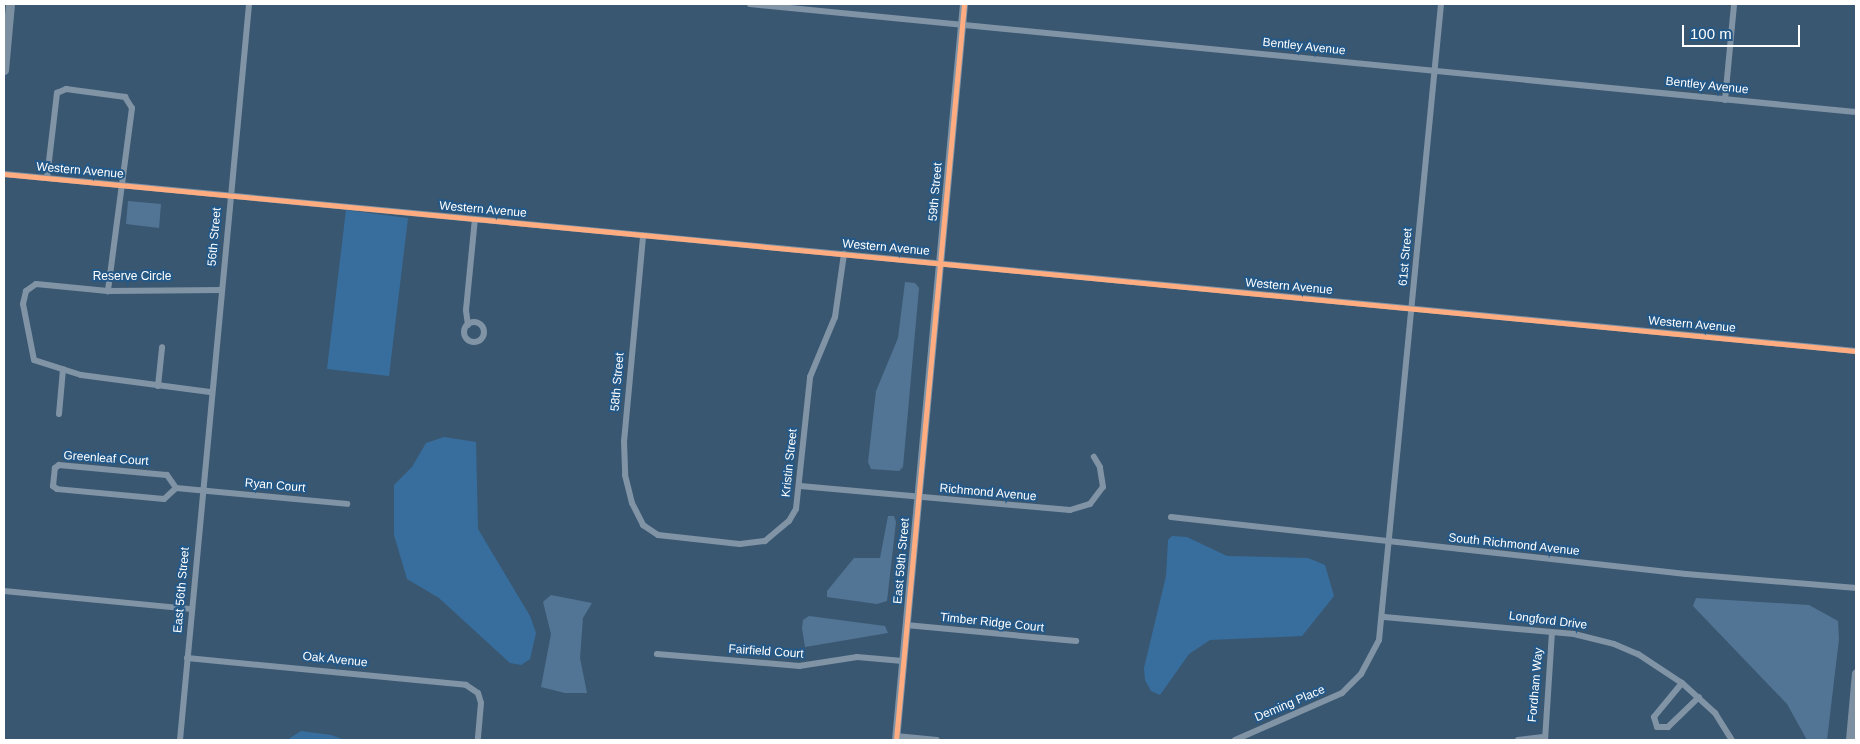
<!DOCTYPE html>
<html>
<head>
<meta charset="utf-8">
<style>
  body { margin:0 }
  #map { position:relative; width:1860px; height:744px; overflow:hidden; background:#3a5771; font-family:Arial,sans-serif }
  div>[style] { position:absolute }
  .green>* { inset:0; background:#386e9d }
  .water>* { inset:0; background:#527595 }
  .minor>* { height:6px; margin:-3px; padding:0 3px; transform-origin:3px; border-radius:3px; background:#8194a6 }
  .minor>.ring { margin:-3px; padding:0; box-sizing:content-box; background:none; border:6px solid #8194a6; border-radius:50% }
  .tertiary>* { height:8px; margin:-4px; padding:0 4px; transform-origin:4px; border-radius:4px; background:#8194a6 }
  .secondary>* { height:9px; margin:-4.5px; padding:0 4.5px; transform-origin:4.5px; border-radius:4.5px; background:#7c90a2 }
  .cycleway>* { height:5px; margin:-2.5px; padding:0 2.5px; transform-origin:2.5px; border-radius:2.5px; background:#ffac80 }
  span { translate:-50% -50%; white-space:nowrap; text-align:center; line-height:1.15; -webkit-text-stroke:4px #245887; paint-order:stroke }
  .street-label { font-size:12px; color:#fff }
  .frame { position:absolute; inset:0; border:5px solid #fff; pointer-events:none }
  .scale { position:absolute; left:1682px; top:25px; width:118px; height:22px; box-sizing:border-box; border:2px solid #fff; border-top:0; padding-left:6px; font-size:15px; line-height:18px; white-space:nowrap; color:#fff; -webkit-text-stroke:4px #245887; paint-order:stroke }
</style>
</head>
<body>
<div id="map">
  <div class="green">
    <div style="clip-path:polygon(346px 210px,408px 218px,389px 376px,327px 369px)"></div>
    <div style="clip-path:polygon(444px 437px,476px 442px,478px 529px,530px 616px,536px 633px,530px 659px,521px 665px,510px 663px,439px 598px,407px 579px,394px 535px,394px 485px,412px 467px,426px 443px)"></div>
    <div style="clip-path:polygon(1172px 536px,1187px 537px,1227px 556px,1308px 558px,1325px 565px,1334px 596px,1302px 636px,1210px 640px,1189px 654px,1160px 695px,1151px 691px,1145px 680px,1144px 668px,1166px 576px,1168px 540px)"></div>
    <div style="clip-path:polygon(301px 731px,331px 735px,345px 740px,287px 740px)"></div>
  </div>
  <div class="water">
    <div style="clip-path:polygon(128px 201px,161px 204px,159px 228px,126px 224px)"></div>
    <div style="clip-path:polygon(905px 282px,915px 283px,919px 288px,903px 467px,899px 471px,871px 469px,868px 462px,876px 391px,898px 338px)"></div>
    <div style="clip-path:polygon(888px 516px,894px 516px,896px 522px,887px 601px,877px 604px,827px 597px,827px 591px,854px 558px,880px 558px)"></div>
    <div style="clip-path:polygon(551px 595px,592px 603px,583px 618px,580px 658px,587px 693px,565px 693px,541px 687px,551px 634px,543px 602px)"></div>
    <div style="clip-path:polygon(1696px 598px,1809px 605px,1838px 621px,1839px 639px,1827px 740px,1807px 740px,1787px 704px,1693px 606px)"></div>
    <div style="clip-path:polygon(809px 616px,885px 626px,888px 633px,805px 647px,802px 628px,803px 620px)"></div>
  </div>
  <div class="minor">
    <div style="left:750px;top:4px;width:1111px;rotate:5.58deg"></div>
    <div style="left:1725px;top:100px;width:96px;rotate:-84.6deg"></div>
    <div style="left:4px;top:174px;width:1860px;rotate:5.46deg"></div>
    <div style="left:47px;top:178px;width:86px;rotate:-83.3deg"></div>
    <div style="left:57px;top:93px;width:10px;rotate:-24deg"></div>
    <div style="left:66px;top:89px;width:60px;rotate:7.7deg"></div>
    <div style="left:125px;top:97px;width:13px;rotate:58deg"></div>
    <div style="left:132px;top:108px;width:185px;rotate:97.5deg"></div>
    <div style="left:643px;top:237px;width:205px;rotate:95.3deg"></div>
    <div style="left:624px;top:441px;width:34px;rotate:88deg"></div>
    <div style="left:625px;top:475px;width:29px;rotate:76deg"></div>
    <div style="left:632px;top:503px;width:25px;rotate:63deg"></div>
    <div style="left:643px;top:525px;width:18px;rotate:34deg"></div>
    <div style="left:658px;top:535px;width:82px;rotate:6.3deg"></div>
    <div style="left:740px;top:544px;width:25px;rotate:-7deg"></div>
    <div style="left:765px;top:541px;width:31px;rotate:-40deg"></div>
    <div style="left:789px;top:521px;width:14px;rotate:-60deg"></div>
    <div style="left:796px;top:509px;width:133px;rotate:-83.9deg"></div>
    <div style="left:810px;top:377px;width:65px;rotate:-67.4deg"></div>
    <div style="left:835px;top:317px;width:64px;rotate:-81.9deg"></div>
    <div class="ring" style="left:464px;top:322px;width:14px;height:14px"></div>
    <div style="left:468px;top:325px;width:15px;rotate:-98deg"></div>
    <div style="left:466px;top:310px;width:91px;rotate:-84.4deg"></div>
    <div style="left:158px;top:386px;width:39px;rotate:-84deg"></div>
    <div style="left:210px;top:392px;width:130px;rotate:-172.5deg"></div>
    <div style="left:81px;top:375px;width:49px;rotate:-162.3deg"></div>
    <div style="left:34px;top:360px;width:57px;rotate:-101.1deg"></div>
    <div style="left:23px;top:304px;width:13px;rotate:-77deg"></div>
    <div style="left:26px;top:291px;width:12px;rotate:-35deg"></div>
    <div style="left:36px;top:284px;width:72px;rotate:5.6deg"></div>
    <div style="left:108px;top:291px;width:114px;rotate:-0.5deg"></div>
    <div style="left:59px;top:414px;width:45px;rotate:-84.9deg"></div>
    <div style="left:800px;top:486px;width:271px;rotate:5.1deg"></div>
    <div style="left:1070px;top:510px;width:21px;rotate:-17deg"></div>
    <div style="left:1090px;top:504px;width:21px;rotate:-53deg"></div>
    <div style="left:1103px;top:487px;width:20px;rotate:-99deg"></div>
    <div style="left:1100px;top:467px;width:12px;rotate:-121deg"></div>
    <div style="left:176px;top:488px;width:16px;rotate:137deg"></div>
    <div style="left:164px;top:499px;width:107px;rotate:-174.7deg"></div>
    <div style="left:57px;top:489px;width:5px;rotate:-143deg"></div>
    <div style="left:53px;top:486px;width:18px;rotate:-84deg"></div>
    <div style="left:55px;top:468px;width:5px;rotate:-37deg"></div>
    <div style="left:59px;top:465px;width:108px;rotate:5.3deg"></div>
    <div style="left:167px;top:475px;width:16px;rotate:55deg"></div>
    <div style="left:176px;top:488px;width:172px;rotate:5.3deg"></div>
    <div style="left:1171px;top:517px;width:518px;rotate:6.32deg"></div>
    <div style="left:1686px;top:574px;width:171px;rotate:4.7deg"></div>
    <div style="left:4px;top:591px;width:189px;rotate:5.5deg"></div>
    <div style="left:1384px;top:617px;width:191px;rotate:5.1deg"></div>
    <div style="left:1574px;top:634px;width:41px;rotate:14deg"></div>
    <div style="left:1614px;top:644px;width:26px;rotate:23deg"></div>
    <div style="left:1638px;top:654px;width:53px;rotate:33.4deg"></div>
    <div style="left:1682px;top:683px;width:45px;rotate:42.3deg"></div>
    <div style="left:1715px;top:713px;width:32px;rotate:58deg"></div>
    <div style="left:906px;top:625px;width:171px;rotate:5.4deg"></div>
    <div style="left:657px;top:654px;width:143px;rotate:4.8deg"></div>
    <div style="left:799px;top:666px;width:59px;rotate:-8.8deg"></div>
    <div style="left:857px;top:657px;width:46px;rotate:5deg"></div>
    <div style="left:187px;top:658px;width:280px;rotate:5.5deg"></div>
    <div style="left:466px;top:685px;width:14px;rotate:34deg"></div>
    <div style="left:478px;top:693px;width:10px;rotate:73deg"></div>
    <div style="left:481px;top:703px;width:37px;rotate:95deg"></div>
    <div style="left:1682px;top:683px;width:44px;rotate:129.5deg"></div>
    <div style="left:1654px;top:717px;width:10px;rotate:73deg"></div>
    <div style="left:1657px;top:727px;width:11px"></div>
    <div style="left:1668px;top:727px;width:43px;rotate:-44.1deg"></div>
    <div style="left:896px;top:736px;width:41px;rotate:5.6deg"></div>
    <div style="left:180px;top:740px;width:739px;rotate:-84.64deg"></div>
    <div style="left:1235px;top:740px;width:117px;rotate:-23.7deg"></div>
    <div style="left:1342px;top:693px;width:27px;rotate:-45deg"></div>
    <div style="left:1361px;top:674px;width:38px;rotate:-62deg"></div>
    <div style="left:1379px;top:640px;width:639px;rotate:-84.43deg"></div>
    <div style="left:1518px;top:740px;width:25px;rotate:-7deg"></div>
    <div style="left:1545px;top:740px;width:108px;rotate:-86.3deg"></div>
  </div>
  <div class="tertiary">
    <div style="left:896px;top:740px;width:739px;rotate:-84.72deg"></div>
  </div>
  <div class="secondary">
    <div style="left:4px;top:70px;width:66px;rotate:-84.8deg"></div>
    <div style="left:1850px;top:740px;width:67px;rotate:-84.9deg"></div>
  </div>
  <div class="cycleway">
    <div style="left:4px;top:174px;width:1860px;rotate:5.46deg"></div>
    <div style="left:896px;top:740px;width:739px;rotate:-84.72deg"></div>
  </div>
  <div class="street-label">
    <span style="left:1304px;top:47px;rotate:6deg">Bentley Avenue</span>
    <span style="left:1707px;top:86px;rotate:6deg">Bentley Avenue</span>
    <span style="left:80px;top:171px;rotate:5deg">Western Avenue</span>
    <span style="left:936px;top:192px;rotate:-85deg">59th Street</span>
    <span style="left:483px;top:210px;rotate:5deg">Western Avenue</span>
    <span style="left:215px;top:237px;rotate:-85deg">56th Street</span>
    <span style="left:886px;top:248px;rotate:5deg">Western Avenue</span>
    <span style="left:1406px;top:257px;rotate:-85deg">61st Street</span>
    <span style="left:132px;top:277px">Reserve Circle</span>
    <span style="left:1289px;top:287px;rotate:5deg">Western Avenue</span>
    <span style="left:1692px;top:325px;rotate:5deg">Western Avenue</span>
    <span style="left:618px;top:382px;rotate:-85deg">58th Street</span>
    <span style="left:106px;top:459px;rotate:4deg">Greenleaf Court</span>
    <span style="left:790px;top:463px;rotate:-84deg">Kristin Street</span>
    <span style="left:275px;top:486px;rotate:5deg">Ryan Court</span>
    <span style="left:988px;top:493px;rotate:5deg">Richmond Avenue</span>
    <span style="left:1514px;top:545px;rotate:6deg">South Richmond Avenue</span>
    <span style="left:902px;top:561px;rotate:-85deg">East 59th Street</span>
    <span style="left:182px;top:590px;rotate:-85deg">East 56th Street</span>
    <span style="left:1548px;top:621px;rotate:7deg">Longford Drive</span>
    <span style="left:992px;top:623px;rotate:6deg">Timber Ridge Court</span>
    <span style="left:766px;top:652px;rotate:4deg">Fairfield Court</span>
    <span style="left:335px;top:660px;rotate:6deg">Oak Avenue</span>
    <span style="left:1536px;top:685px;rotate:-85deg">Fordham Way</span>
    <span style="left:1290px;top:704px;rotate:-23deg">Deming Place</span>
  </div>
  <div class="frame"></div>
  <div class="scale">100 m</div>
</div>
</body>
</html>
